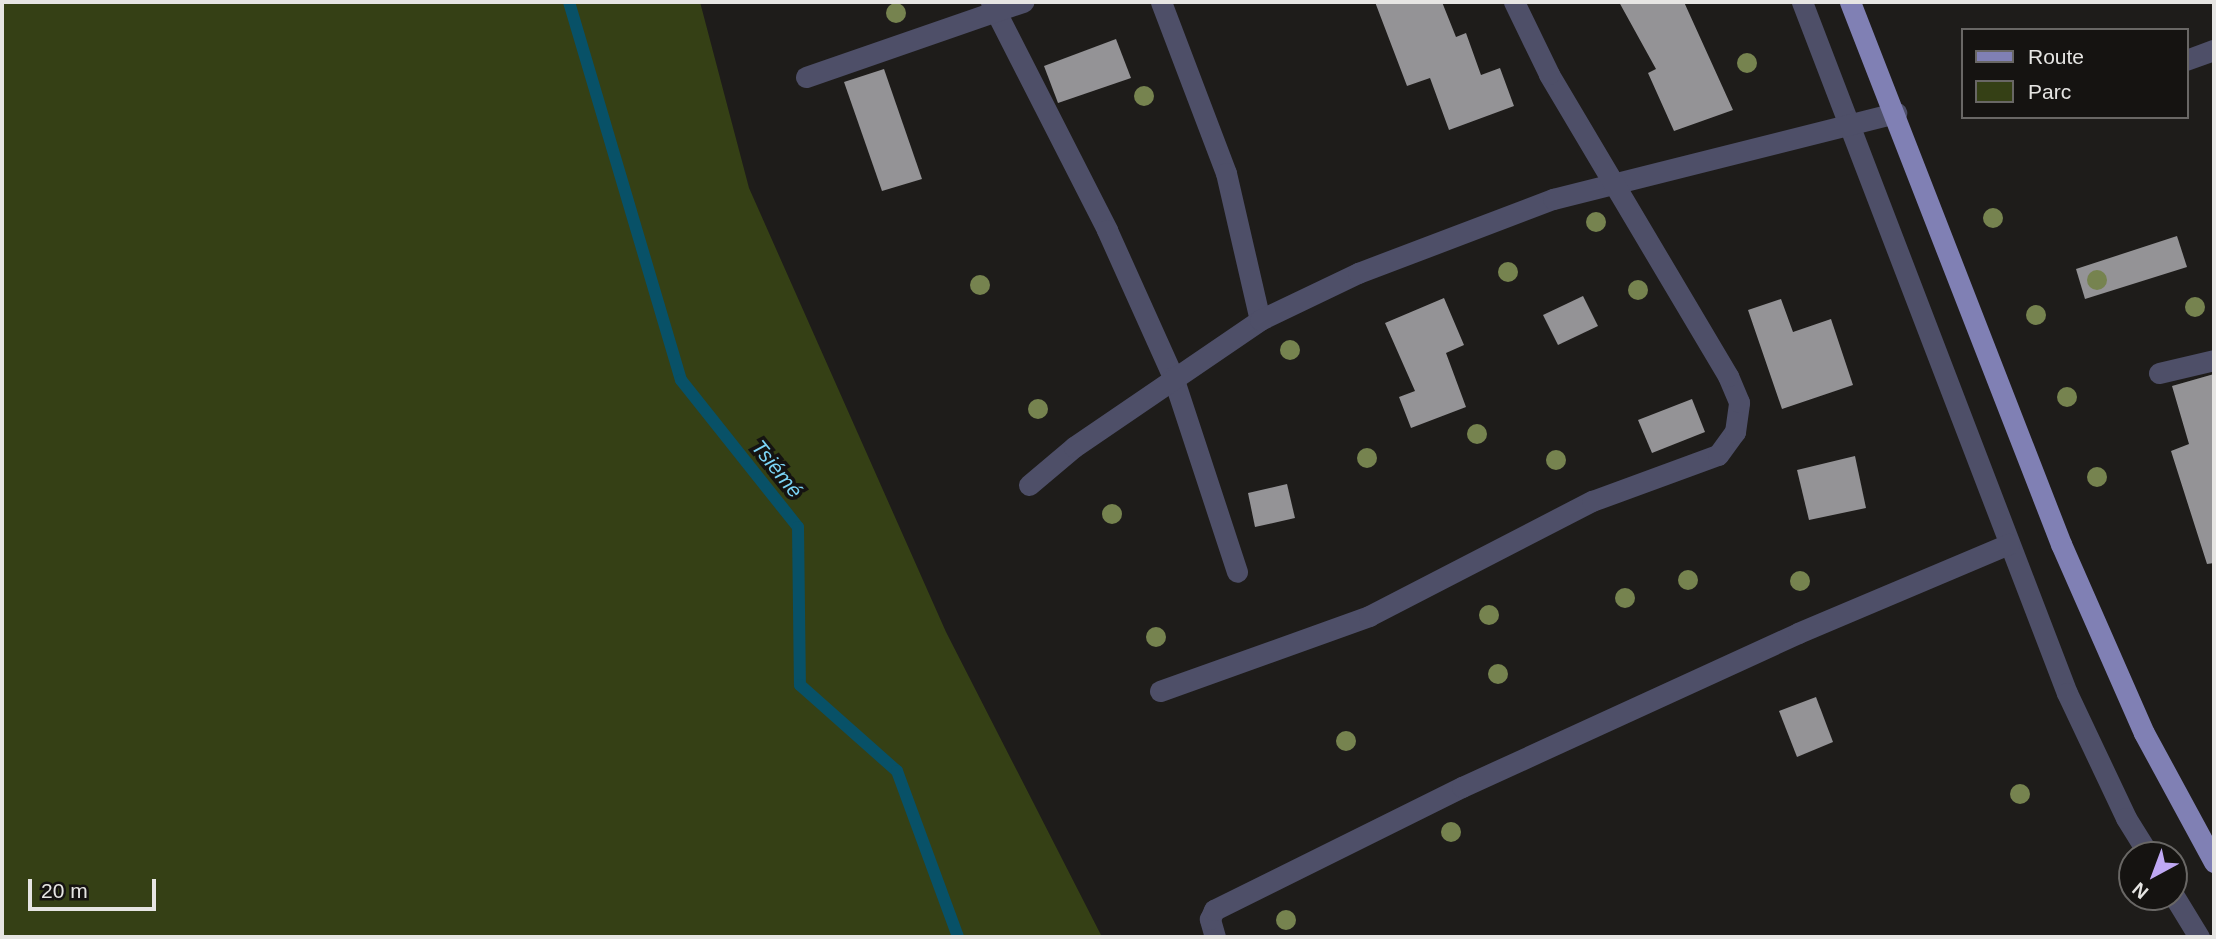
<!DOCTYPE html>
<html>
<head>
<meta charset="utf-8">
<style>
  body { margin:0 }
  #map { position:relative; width:2216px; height:939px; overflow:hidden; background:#1e1c1a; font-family:Helvetica,sans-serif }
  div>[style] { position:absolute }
  .green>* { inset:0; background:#354015 }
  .stream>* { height:12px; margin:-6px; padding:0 6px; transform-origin:6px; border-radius:6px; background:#085167 }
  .building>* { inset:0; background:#949396 }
  .minor>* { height:21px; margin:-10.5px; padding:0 10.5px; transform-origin:10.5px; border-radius:10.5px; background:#4e4f68 }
  .primary>* { height:21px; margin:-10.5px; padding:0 10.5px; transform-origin:10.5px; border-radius:10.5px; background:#8080b4 }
  .trees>* { width:20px; height:20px; margin:-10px; border-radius:50%; background:#76834f }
  span { translate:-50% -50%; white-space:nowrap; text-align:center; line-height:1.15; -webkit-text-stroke:7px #151311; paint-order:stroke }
  .water-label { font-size:21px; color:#7bd4f6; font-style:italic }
  .frame { position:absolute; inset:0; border:4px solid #e6e5e3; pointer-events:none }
  .legend { position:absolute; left:1961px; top:28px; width:228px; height:91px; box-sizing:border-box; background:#151311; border:2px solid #696765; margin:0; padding:9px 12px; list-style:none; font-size:21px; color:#e6e5e3 }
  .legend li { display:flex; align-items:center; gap:14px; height:35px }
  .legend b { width:35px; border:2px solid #696765 }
  .north { position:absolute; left:2118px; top:841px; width:70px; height:70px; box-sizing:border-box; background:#151311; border:2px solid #696765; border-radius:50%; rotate:221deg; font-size:19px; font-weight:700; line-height:28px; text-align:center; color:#e6e5e3 }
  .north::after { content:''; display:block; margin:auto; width:24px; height:32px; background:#bfa8f4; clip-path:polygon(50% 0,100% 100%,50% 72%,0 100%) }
  .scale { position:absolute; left:28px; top:879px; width:128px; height:32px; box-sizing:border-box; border:4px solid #e6e5e3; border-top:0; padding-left:9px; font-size:21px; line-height:24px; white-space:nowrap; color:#e6e5e3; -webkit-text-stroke:5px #151311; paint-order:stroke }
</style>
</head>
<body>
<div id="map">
  <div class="green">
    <div style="clip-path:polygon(2px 2px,700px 2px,749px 188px,946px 632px,1102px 937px,2px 937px)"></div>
  </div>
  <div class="stream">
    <div style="left:569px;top:2px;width:394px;rotate:73.5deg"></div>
    <div style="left:681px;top:380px;width:188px;rotate:51.5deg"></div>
    <div style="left:798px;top:527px;width:158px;rotate:89.3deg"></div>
    <div style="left:800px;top:685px;width:130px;rotate:41.6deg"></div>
    <div style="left:897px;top:771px;width:177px;rotate:69.8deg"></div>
  </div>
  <div class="building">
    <div style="clip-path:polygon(1375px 2px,1442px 2px,1456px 37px,1466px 33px,1481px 75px,1500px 68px,1514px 106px,1449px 130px,1430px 78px,1407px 86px)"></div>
    <div style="clip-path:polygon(1619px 2px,1684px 2px,1733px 110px,1674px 131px,1648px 73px,1656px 69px)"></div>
    <div style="clip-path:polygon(1116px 39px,1131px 78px,1058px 103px,1044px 66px)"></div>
    <div style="clip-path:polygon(884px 69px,922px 179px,882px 191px,844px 82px)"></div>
    <div style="clip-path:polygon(2177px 236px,2187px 267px,2085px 299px,2076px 269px)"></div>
    <div style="clip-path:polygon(1583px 296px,1598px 326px,1558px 345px,1543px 315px)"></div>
    <div style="clip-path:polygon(1444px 298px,1464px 345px,1446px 353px,1466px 407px,1411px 428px,1399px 397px,1415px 391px,1385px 323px)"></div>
    <div style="clip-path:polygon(1781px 299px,1793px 332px,1831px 319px,1853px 385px,1782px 409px,1748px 310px)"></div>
    <div style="clip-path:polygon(2214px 374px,2214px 563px,2207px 564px,2171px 451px,2189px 444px,2172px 386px)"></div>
    <div style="clip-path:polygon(1692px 399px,1705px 432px,1652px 453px,1638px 420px)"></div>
    <div style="clip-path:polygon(1855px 456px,1866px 508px,1809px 520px,1797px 470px)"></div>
    <div style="clip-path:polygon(1287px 484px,1295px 518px,1255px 527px,1248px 493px)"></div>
    <div style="clip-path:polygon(1816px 697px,1833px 742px,1797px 757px,1779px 711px)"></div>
  </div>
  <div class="minor">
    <div style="left:991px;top:2px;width:256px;rotate:63deg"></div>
    <div style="left:1107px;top:230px;width:161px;rotate:65.8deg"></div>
    <div style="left:1173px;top:377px;width:205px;rotate:71.8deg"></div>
    <div style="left:1161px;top:2px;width:183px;rotate:69.2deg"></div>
    <div style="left:1226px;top:173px;width:151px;rotate:77deg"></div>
    <div style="left:1802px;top:2px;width:740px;rotate:69.02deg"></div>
    <div style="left:2067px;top:693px;width:138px;rotate:64.7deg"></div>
    <div style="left:2126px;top:818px;width:44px;rotate:58.1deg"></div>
    <div style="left:2186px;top:60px;width:30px;rotate:-20deg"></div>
    <div style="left:806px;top:77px;width:230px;rotate:-19.1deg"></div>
    <div style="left:2159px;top:373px;width:57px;rotate:-13.3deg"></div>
    <div style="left:1029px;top:485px;width:59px;rotate:-40.2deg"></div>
    <div style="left:1074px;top:447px;width:225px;rotate:-34.3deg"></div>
    <div style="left:1260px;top:320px;width:109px;rotate:-25.6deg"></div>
    <div style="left:1358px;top:273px;width:209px;rotate:-20.8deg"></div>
    <div style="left:1553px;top:199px;width:354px;rotate:-14.1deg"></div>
    <div style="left:1160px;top:691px;width:222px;rotate:-19.7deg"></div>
    <div style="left:1369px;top:616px;width:251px;rotate:-27.3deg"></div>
    <div style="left:1592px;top:501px;width:134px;rotate:-20.1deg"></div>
    <div style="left:1718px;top:455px;width:29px;rotate:-54deg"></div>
    <div style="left:1735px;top:432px;width:30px;rotate:-82deg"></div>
    <div style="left:1739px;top:402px;width:28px;rotate:-113deg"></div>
    <div style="left:1728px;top:376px;width:351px;rotate:-120.7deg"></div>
    <div style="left:1549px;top:74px;width:80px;rotate:-115.9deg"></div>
    <div style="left:2174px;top:896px;width:48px;rotate:58.6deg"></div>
    <div style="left:1215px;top:937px;width:19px;rotate:-106deg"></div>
    <div style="left:1210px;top:919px;width:10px;rotate:-66deg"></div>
    <div style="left:1214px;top:910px;width:277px;rotate:-26.4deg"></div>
    <div style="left:1462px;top:787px;width:370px;rotate:-24.6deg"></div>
    <div style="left:1798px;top:633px;width:229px;rotate:-22.9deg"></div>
  </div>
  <div class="primary">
    <div style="left:1850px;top:2px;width:582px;rotate:68.73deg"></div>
    <div style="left:2061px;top:544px;width:206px;rotate:66.3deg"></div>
    <div style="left:2144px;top:733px;width:147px;rotate:61.5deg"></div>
  </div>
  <div class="trees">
    <div style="left:896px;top:13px"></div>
    <div style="left:1747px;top:63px"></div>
    <div style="left:1144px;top:96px"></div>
    <div style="left:1993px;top:218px"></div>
    <div style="left:1596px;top:222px"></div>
    <div style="left:1508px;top:272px"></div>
    <div style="left:2097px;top:280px"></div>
    <div style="left:980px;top:285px"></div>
    <div style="left:1638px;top:290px"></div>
    <div style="left:2195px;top:307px"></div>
    <div style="left:2036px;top:315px"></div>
    <div style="left:1290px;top:350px"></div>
    <div style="left:2067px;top:397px"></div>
    <div style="left:1038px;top:409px"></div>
    <div style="left:1477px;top:434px"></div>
    <div style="left:1367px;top:458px"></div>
    <div style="left:1556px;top:460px"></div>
    <div style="left:2097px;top:477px"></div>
    <div style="left:1112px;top:514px"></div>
    <div style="left:1688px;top:580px"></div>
    <div style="left:1800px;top:581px"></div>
    <div style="left:1625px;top:598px"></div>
    <div style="left:1489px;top:615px"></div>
    <div style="left:1156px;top:637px"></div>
    <div style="left:1498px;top:674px"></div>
    <div style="left:1346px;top:741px"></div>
    <div style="left:2020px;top:794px"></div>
    <div style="left:1451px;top:832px"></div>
    <div style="left:1286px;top:920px"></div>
  </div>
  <div class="water-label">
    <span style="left:777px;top:469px;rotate:51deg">Tsiémé</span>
  </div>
  <div class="frame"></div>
  <ul class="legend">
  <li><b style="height:9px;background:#8080b4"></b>Route</li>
  <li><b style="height:19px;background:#354015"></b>Parc</li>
  </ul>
  <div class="north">N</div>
  <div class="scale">20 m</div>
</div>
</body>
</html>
